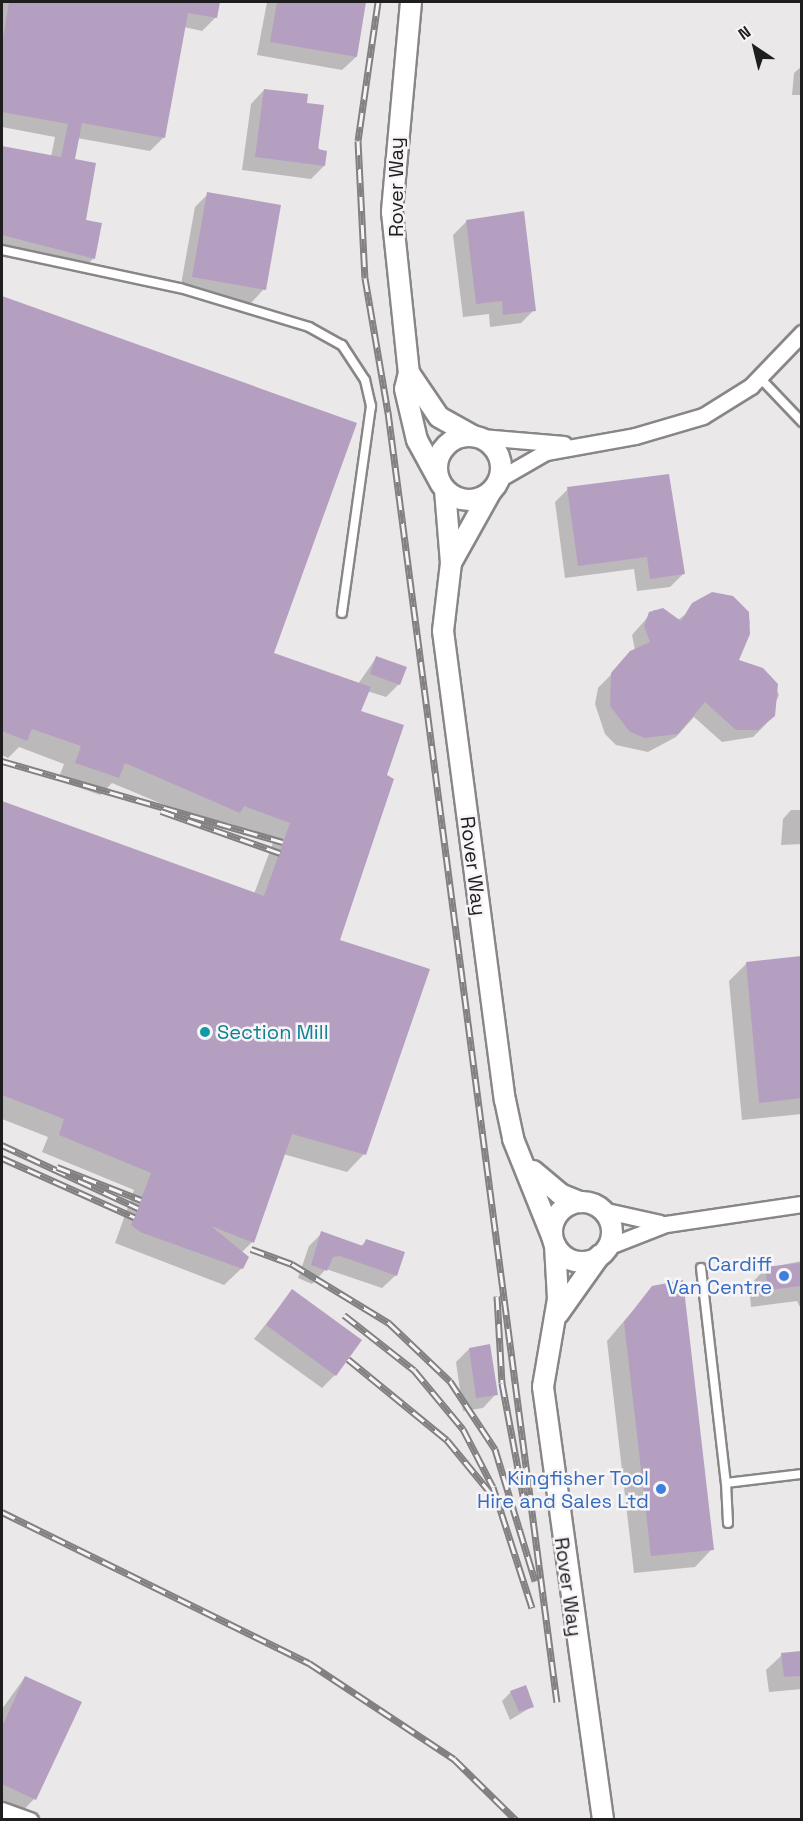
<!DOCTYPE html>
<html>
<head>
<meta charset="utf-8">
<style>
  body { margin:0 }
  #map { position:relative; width:803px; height:1821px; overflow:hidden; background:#ebe8ea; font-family:"Space Grotesk",sans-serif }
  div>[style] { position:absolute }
  .shadow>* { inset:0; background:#0003 }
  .building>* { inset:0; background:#b59fc1 }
  .roads { filter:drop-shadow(2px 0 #898688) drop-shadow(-2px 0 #898688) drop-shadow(0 2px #898688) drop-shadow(0 -2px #898688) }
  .service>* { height:8px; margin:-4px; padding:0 4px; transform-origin:4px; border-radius:4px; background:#fff }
  .minor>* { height:15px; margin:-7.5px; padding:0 7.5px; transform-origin:7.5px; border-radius:7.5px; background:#fff }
  .tertiary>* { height:20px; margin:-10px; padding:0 10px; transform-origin:10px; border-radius:10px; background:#fff }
  .tertiary>.ring { margin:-10px; padding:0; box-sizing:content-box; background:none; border:20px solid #fff; border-radius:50% }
  .rail>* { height:7px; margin-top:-3.5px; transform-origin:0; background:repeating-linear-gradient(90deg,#f8f5f8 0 14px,#828081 0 28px); box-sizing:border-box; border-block:2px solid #828081 }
  .dots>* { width:16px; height:16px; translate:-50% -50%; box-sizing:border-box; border:3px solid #f8f5f8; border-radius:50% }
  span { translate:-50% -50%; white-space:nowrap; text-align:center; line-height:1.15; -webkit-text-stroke:5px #f8f5f8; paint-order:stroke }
  .street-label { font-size:20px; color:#1f1e1f }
  .culture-label { font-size:20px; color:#0d838f }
  .left { translate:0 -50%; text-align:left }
  .shop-label { font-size:20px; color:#366cbe }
  .right { translate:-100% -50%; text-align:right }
  .frame { position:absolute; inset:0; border:3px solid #1f1e1f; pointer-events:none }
  .north { position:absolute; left:725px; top:18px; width:60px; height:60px; -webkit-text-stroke:4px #f8f5f8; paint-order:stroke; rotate:325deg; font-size:16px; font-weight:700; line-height:24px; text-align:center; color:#1f1e1f }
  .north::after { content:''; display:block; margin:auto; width:21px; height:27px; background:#1f1e1f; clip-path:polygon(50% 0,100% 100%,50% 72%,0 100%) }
</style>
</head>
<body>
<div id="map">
  <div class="shadow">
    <div style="clip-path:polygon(2px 2px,219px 2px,216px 17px,202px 31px,184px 27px,164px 137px,150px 151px,77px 138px,73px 161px,94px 258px,80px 271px,2px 250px,2px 148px,51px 157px,55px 137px,2px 127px)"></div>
    <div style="clip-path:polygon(267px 2px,364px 2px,356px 57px,342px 70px,257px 55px)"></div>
    <div style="clip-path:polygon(802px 66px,802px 95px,792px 95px,794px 73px)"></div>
    <div style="clip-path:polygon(264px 90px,306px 104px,324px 166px,311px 179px,242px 170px,251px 104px)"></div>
    <div style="clip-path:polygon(208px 194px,264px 289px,251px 303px,180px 290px,195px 207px)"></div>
    <div style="clip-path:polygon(467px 221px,534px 310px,521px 323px,490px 327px,489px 314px,463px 317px,453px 235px)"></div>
    <div style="clip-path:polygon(2px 298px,355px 424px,272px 654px,358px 684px,376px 658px,399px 684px,386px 697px,367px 691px,359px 712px,385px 776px,338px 941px,364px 1154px,347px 1172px,283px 1154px,252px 1242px,241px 1253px,242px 1268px,224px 1285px,115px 1243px,134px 1190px,42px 1152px,48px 1137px,2px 1119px,2px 803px,254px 894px,274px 840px,228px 823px,222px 829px,112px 783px,100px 795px,58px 780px,64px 764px,19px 747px,8px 758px,2px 755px)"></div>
    <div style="clip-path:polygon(568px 489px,684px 573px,670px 587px,637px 591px,634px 569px,565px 578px,555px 502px)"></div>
    <div style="clip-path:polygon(712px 594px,741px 604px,750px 622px,737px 661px,770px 676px,779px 695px,766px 724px,753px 737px,722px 742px,694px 717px,676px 737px,648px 752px,616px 745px,605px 734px,595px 704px,598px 688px,635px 650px,632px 635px,654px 610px,667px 611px,678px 620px)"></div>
    <div style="clip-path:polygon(791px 810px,802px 810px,802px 844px,781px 845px,783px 819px)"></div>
    <div style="clip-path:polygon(802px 958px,802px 1114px,742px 1120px,729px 981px,747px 963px)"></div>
    <div style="clip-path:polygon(322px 1233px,360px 1247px,366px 1241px,396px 1275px,382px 1288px,326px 1269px,312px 1284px,298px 1278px,309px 1246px)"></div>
    <div style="clip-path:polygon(802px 1261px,802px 1311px,797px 1301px,751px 1307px,749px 1286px,766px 1268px)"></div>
    <div style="clip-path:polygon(653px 1287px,712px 1549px,695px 1567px,634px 1573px,607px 1341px)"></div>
    <div style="clip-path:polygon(292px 1291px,335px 1375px,322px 1388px,254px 1339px)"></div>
    <div style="clip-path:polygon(469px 1349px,496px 1394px,483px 1408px,463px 1411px,456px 1362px)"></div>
    <div style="clip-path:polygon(802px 1653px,802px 1689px,769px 1692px,766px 1670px,782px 1655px)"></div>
    <div style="clip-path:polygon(25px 1677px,80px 1703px,34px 1799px,17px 1817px,2px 1810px,2px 1709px)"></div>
    <div style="clip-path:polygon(511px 1692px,533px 1706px,510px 1720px,502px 1701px)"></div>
  </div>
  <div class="building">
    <div style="clip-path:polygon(9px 2px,220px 2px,217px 18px,188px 13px,165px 138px,82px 123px,75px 159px,96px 163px,86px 220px,102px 223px,95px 259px,2px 235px,2px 146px,61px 157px,68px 124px,2px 112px,2px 45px)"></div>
    <div style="clip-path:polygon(277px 2px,366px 2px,357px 57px,270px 42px)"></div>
    <div style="clip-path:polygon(264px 89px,308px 94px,307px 103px,324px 105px,318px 149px,327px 151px,325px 166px,255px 157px)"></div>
    <div style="clip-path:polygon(207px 192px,281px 205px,266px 290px,192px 277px)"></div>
    <div style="clip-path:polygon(524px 211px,536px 311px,503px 315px,502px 301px,476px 304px,466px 220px)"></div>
    <div style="clip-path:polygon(2px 296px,357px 423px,274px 653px,371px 687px,361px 711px,404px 725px,387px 775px,394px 779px,340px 940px,430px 969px,366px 1155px,292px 1134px,254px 1243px,211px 1226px,249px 1257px,243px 1269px,140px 1232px,131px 1225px,151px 1173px,59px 1135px,64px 1119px,2px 1095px,2px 801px,264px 896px,290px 823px,244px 806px,240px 813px,125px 763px,119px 778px,75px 763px,81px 746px,32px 729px,27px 741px,2px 731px)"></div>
    <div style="clip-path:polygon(669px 474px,685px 574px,650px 579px,647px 557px,578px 566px,567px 487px)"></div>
    <div style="clip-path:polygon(712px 592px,733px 596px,749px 612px,750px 634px,739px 660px,763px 668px,778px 684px,775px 716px,758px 730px,736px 730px,705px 702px,678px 734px,645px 738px,630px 732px,610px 706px,611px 673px,630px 651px,650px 642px,644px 626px,649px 612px,663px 608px,681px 621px,692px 603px)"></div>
    <div style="clip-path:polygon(376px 656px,407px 667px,400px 685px,370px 674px)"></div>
    <div style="clip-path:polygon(801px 956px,801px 1098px,759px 1103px,746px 962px)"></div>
    <div style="clip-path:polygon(321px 1231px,363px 1246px,366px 1239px,405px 1252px,397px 1276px,340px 1256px,333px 1257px,327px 1271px,311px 1265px)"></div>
    <div style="clip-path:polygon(801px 1263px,801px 1286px,768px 1290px,765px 1267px)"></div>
    <div style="clip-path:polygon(683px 1280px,714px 1550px,651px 1556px,624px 1322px,652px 1286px)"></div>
    <div style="clip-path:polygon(292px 1289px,362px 1340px,336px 1376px,266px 1325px)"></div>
    <div style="clip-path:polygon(490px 1344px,498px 1395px,476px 1398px,469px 1348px)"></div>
    <div style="clip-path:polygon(801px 1651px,801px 1676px,784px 1677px,781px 1653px)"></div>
    <div style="clip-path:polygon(25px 1676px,82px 1702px,36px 1800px,2px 1784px,2px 1727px)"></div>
    <div style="clip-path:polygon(526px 1685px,534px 1707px,519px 1712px,510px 1691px)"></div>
  </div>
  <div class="roads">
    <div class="service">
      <div style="left:2px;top:250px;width:182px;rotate:12.1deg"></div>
      <div style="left:180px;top:288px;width:135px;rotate:16.8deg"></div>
      <div style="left:309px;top:327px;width:38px;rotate:29deg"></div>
      <div style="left:342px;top:345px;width:42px;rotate:56.7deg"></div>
      <div style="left:365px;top:380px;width:27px;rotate:77deg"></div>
      <div style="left:371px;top:406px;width:209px;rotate:98deg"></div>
      <div style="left:760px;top:378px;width:61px;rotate:46.3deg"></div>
      <div style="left:701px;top:1268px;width:216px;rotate:83.4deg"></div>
      <div style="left:726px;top:1483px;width:77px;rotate:-6.8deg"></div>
      <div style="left:726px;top:1483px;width:40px;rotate:87.1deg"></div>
    </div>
    <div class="minor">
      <div style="left:481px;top:437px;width:83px;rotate:4.8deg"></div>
      <div style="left:499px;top:479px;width:54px;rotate:-29.9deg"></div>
      <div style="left:546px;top:452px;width:90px;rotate:-10.2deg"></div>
      <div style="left:635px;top:436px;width:71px;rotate:-16.4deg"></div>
      <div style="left:703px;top:416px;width:57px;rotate:-32deg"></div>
      <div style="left:751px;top:386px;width:74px;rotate:-46.1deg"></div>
      <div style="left:602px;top:1210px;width:59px;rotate:12.6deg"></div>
      <div style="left:607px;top:1247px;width:63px;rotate:-21.3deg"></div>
      <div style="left:666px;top:1224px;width:137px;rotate:-8.4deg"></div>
      <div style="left:2px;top:1810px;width:30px;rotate:20deg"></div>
    </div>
    <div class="tertiary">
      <div style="left:411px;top:2px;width:211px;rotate:95.2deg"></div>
      <div style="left:392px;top:212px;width:162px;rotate:84deg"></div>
      <div style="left:409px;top:373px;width:16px;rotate:104deg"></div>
      <div style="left:405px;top:389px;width:52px;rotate:76.8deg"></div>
      <div style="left:417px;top:440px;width:50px;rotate:61.4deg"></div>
      <div style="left:409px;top:373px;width:53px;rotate:55.7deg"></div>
      <div style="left:439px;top:417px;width:37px;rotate:29deg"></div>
      <div class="ring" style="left:437px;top:436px;width:44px;height:44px"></div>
      <div style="left:445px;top:490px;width:73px;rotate:85.3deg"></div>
      <div style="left:451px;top:563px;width:68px;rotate:96.7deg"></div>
      <div style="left:443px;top:631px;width:473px;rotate:82.5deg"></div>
      <div style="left:505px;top:1100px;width:40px;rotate:78deg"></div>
      <div style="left:513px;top:1139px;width:105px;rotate:68.1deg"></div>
      <div style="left:451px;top:563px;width:80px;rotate:-60.9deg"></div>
      <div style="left:533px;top:1171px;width:35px;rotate:40deg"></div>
      <div style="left:560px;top:1194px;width:22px;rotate:22deg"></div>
      <div class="ring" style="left:552px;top:1202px;width:40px;height:40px"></div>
      <div style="left:555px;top:1245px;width:54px;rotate:86.8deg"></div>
      <div style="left:558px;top:1299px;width:89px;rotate:99.7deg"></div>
      <div style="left:543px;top:1387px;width:437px;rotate:82.1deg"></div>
      <div style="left:558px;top:1314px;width:72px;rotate:-54.6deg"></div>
    </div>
  </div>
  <div class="rail">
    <div style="left:378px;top:2px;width:140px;rotate:98.2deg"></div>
    <div style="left:358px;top:141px;width:137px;rotate:87.1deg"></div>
    <div style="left:365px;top:278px;width:136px;rotate:80.3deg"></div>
    <div style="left:388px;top:412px;width:1301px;rotate:82.54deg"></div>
    <div style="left:2px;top:761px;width:292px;rotate:16.1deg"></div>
    <div style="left:161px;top:811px;width:126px;rotate:19.4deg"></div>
    <div style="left:2px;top:1145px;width:150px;rotate:24.9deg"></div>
    <div style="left:2px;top:1158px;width:145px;rotate:24.1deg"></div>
    <div style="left:57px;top:1167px;width:90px;rotate:21.4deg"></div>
    <div style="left:251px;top:1249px;width:44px;rotate:20.1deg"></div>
    <div style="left:292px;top:1264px;width:114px;rotate:31.3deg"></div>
    <div style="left:389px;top:1323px;width:84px;rotate:43.6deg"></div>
    <div style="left:450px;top:1381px;width:82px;rotate:56.5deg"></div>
    <div style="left:495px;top:1449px;width:138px;rotate:73.1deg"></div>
    <div style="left:497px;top:1296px;width:87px;rotate:86.7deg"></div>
    <div style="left:502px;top:1383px;width:120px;rotate:79.4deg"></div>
    <div style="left:344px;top:1315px;width:89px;rotate:38.2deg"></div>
    <div style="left:414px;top:1370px;width:77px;rotate:50.3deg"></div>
    <div style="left:463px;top:1429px;width:65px;rotate:62.7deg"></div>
    <div style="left:493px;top:1487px;width:127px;rotate:72.1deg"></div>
    <div style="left:348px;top:1359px;width:128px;rotate:39.3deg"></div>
    <div style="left:447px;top:1440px;width:66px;rotate:50.5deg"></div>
    <div style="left:2px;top:1512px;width:342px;rotate:26.2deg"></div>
    <div style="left:309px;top:1663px;width:174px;rotate:33.5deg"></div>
    <div style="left:454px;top:1759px;width:87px;rotate:44.5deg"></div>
  </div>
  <div class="dots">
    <div style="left:205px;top:1032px;background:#0f9aa8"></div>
    <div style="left:784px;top:1276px;background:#3f7fe0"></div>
    <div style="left:661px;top:1489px;background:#3f7fe0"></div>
  </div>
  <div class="street-label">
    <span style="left:396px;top:187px;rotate:-90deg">Rover Way</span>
    <span style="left:473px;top:866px;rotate:83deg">Rover Way</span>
    <span style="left:568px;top:1587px;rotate:82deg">Rover Way</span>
  </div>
  <div class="culture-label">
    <span class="left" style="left:217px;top:1032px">Section Mill</span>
  </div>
  <div class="shop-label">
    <span class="right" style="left:772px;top:1276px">Cardiff<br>Van Centre</span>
    <span class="right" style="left:649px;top:1490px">Kingfisher Tool<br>Hire and Sales Ltd</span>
  </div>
  <div class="frame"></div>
  <div class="north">N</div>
</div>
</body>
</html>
